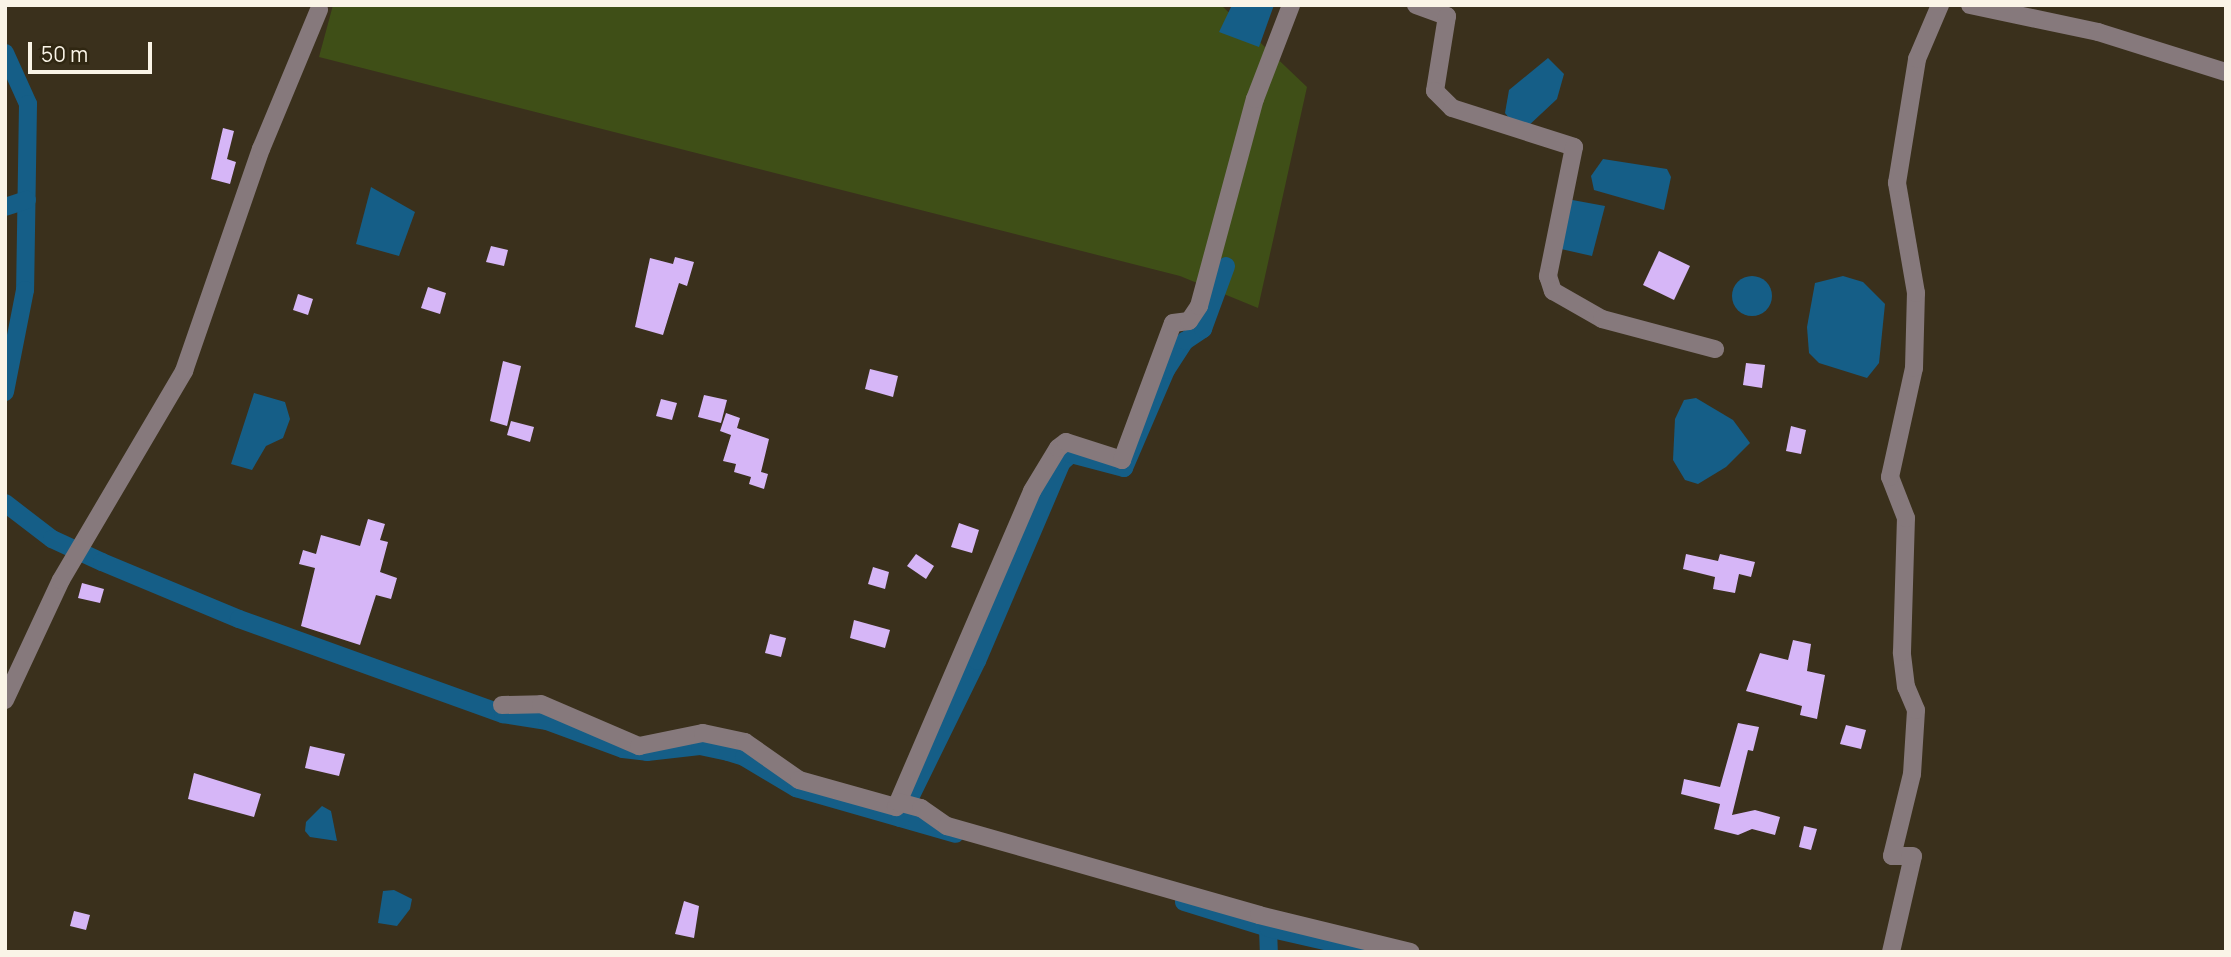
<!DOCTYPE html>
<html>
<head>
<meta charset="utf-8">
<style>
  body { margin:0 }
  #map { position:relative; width:2231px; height:957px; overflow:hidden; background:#3a301c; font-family:Manrope,sans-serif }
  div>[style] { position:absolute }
  .green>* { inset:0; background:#3f4f17 }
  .water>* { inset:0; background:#155e87 }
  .round { border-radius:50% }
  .canal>* { height:18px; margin:-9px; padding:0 9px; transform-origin:9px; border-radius:9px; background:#155e87 }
  .building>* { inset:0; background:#d6b6f7 }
  .minor>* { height:18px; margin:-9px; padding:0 9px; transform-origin:9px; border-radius:9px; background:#86797c }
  span { translate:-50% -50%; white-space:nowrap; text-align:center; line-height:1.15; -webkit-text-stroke:7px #302712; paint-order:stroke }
  .frame { position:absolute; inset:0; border:7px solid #faf4e7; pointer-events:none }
  .scale { position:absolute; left:28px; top:42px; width:124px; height:32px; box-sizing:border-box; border:4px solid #faf4e7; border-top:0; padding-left:9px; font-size:21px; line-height:24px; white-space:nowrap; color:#faf4e7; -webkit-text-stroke:5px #302712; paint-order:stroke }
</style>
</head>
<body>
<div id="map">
  <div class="green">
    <div style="clip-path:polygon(333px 5px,1221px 5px,1307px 87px,1258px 308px,1180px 276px,319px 57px)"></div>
  </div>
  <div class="water">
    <div style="clip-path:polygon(1232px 5px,1274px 5px,1259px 47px,1219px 32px)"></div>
    <div style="clip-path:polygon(1548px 58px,1564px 74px,1557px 99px,1526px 128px,1512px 122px,1505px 113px,1509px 90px)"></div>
    <div style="clip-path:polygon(1603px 159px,1667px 169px,1671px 177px,1664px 210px,1594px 190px,1591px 176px)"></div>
    <div style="clip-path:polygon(371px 187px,415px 212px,399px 256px,356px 244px)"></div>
    <div style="clip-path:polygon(1567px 199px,1605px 206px,1592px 256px,1561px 249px)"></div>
    <div style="clip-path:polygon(1843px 276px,1863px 282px,1885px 304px,1879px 363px,1867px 378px,1819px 363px,1809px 353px,1807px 327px,1815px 283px)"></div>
    <div class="round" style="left:1732px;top:276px;width:40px;height:40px"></div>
    <div style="clip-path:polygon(254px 393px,285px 402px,290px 419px,283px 438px,266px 446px,252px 470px,231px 464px)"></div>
    <div style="clip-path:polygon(1696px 398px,1733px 420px,1750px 443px,1726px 467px,1698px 484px,1685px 480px,1673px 460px,1675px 419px,1684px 400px)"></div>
    <div style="clip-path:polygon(322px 806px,331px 811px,337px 841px,310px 837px,305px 831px,306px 822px)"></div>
    <div style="clip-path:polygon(394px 890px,412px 899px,410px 909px,397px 926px,378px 923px,383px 891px)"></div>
  </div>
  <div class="canal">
    <div style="left:5px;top:53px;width:56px;rotate:65.7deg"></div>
    <div style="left:28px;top:104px;width:186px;rotate:90.9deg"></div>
    <div style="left:25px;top:290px;width:104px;rotate:101.1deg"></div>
    <div style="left:5px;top:207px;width:23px;rotate:-18deg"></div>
    <div style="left:5px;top:503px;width:59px;rotate:37.5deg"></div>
    <div style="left:52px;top:539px;width:55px;rotate:24.7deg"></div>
    <div style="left:102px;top:562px;width:148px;rotate:22.6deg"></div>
    <div style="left:239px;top:619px;width:281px;rotate:19.8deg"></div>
    <div style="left:503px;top:714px;width:45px;rotate:9deg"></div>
    <div style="left:547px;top:721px;width:81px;rotate:20.2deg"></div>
    <div style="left:623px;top:749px;width:24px;rotate:7deg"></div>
    <div style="left:647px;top:752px;width:53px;rotate:-6.5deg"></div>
    <div style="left:700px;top:746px;width:29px;rotate:12deg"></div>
    <div style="left:728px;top:752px;width:17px;rotate:17deg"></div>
    <div style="left:744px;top:757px;width:61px;rotate:30.8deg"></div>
    <div style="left:796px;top:788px;width:166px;rotate:16deg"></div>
    <div style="left:900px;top:818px;width:175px;rotate:-63.9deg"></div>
    <div style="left:977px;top:661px;width:216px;rotate:-66.9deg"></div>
    <div style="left:1062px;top:462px;width:12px;rotate:-42deg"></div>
    <div style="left:1071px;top:454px;width:55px;rotate:14.8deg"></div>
    <div style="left:1124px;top:468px;width:107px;rotate:-66.8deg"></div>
    <div style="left:1166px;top:370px;width:35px;rotate:-57deg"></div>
    <div style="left:1185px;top:341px;width:22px;rotate:-34deg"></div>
    <div style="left:1203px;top:329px;width:67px;rotate:-69.9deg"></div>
    <div style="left:1184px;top:902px;width:88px;rotate:17.2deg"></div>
    <div style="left:1268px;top:928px;width:24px;rotate:88deg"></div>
    <div style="left:1268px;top:928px;width:108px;rotate:12.9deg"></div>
  </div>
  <div class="building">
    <div style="clip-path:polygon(223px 128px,234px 131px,227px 159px,236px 162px,230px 184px,211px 179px)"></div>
    <div style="clip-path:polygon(491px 246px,508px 250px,504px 266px,486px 262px)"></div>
    <div style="clip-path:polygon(1659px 251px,1690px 266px,1674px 300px,1643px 285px)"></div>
    <div style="clip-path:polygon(675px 257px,694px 262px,687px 286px,679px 283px,663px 335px,635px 327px,650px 258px,673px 264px)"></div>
    <div style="clip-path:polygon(428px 287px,446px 293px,440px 314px,421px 308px)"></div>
    <div style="clip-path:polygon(298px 294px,313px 299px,308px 315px,293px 310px)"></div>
    <div style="clip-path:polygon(503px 361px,521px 366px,507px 426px,490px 421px)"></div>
    <div style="clip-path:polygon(1746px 363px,1765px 365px,1762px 388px,1743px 385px)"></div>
    <div style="clip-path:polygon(870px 369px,898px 376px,893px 397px,865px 389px)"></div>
    <div style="clip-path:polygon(704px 395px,727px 400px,721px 423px,698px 417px)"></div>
    <div style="clip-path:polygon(661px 399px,677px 403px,672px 420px,656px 416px)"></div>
    <div style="clip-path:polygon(726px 413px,740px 418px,737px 428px,769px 439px,761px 472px,768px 474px,764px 489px,749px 484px,751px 477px,734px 472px,736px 464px,723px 461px,731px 435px,720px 431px)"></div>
    <div style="clip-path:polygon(511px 421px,534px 427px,530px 442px,507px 435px)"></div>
    <div style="clip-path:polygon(1791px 426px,1806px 430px,1801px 454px,1786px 451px)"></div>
    <div style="clip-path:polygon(368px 519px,385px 524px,380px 540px,388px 542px,380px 572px,397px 578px,391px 599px,376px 595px,360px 645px,301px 626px,315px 568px,299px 564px,303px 550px,316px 554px,321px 535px,360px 546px)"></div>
    <div style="clip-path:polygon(959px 523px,979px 530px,972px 553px,951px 547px)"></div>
    <div style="clip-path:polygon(916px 554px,934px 566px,926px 579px,907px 566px)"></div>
    <div style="clip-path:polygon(1686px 554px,1718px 561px,1720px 554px,1755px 562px,1751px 577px,1739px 574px,1735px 593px,1713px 589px,1715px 577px,1683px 569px)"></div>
    <div style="clip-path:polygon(873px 567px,889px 572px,885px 589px,868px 584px)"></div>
    <div style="clip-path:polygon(82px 583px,104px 589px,100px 603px,78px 598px)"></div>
    <div style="clip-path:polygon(854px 620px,890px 630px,885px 648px,850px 638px)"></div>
    <div style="clip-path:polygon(770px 634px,786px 638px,781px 657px,765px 653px)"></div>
    <div style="clip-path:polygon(1793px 640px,1811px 644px,1807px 671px,1825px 675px,1817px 719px,1800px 715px,1802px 706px,1746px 691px,1760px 653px,1788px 660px)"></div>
    <div style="clip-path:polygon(1738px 723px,1759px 727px,1753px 751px,1748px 750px,1732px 815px,1755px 810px,1780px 817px,1775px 835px,1752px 829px,1738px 835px,1714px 829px,1720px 804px,1681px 794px,1684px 779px,1720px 787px)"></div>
    <div style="clip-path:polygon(1846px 725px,1866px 730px,1861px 749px,1840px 744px)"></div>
    <div style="clip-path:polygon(310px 746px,345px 754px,339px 776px,305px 768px)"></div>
    <div style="clip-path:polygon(194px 773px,261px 794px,254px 817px,188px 799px)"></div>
    <div style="clip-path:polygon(1804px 826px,1817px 829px,1811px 850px,1799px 847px)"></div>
    <div style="clip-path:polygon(684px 901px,699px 906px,694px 938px,675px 934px)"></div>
    <div style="clip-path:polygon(74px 911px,90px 915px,86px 930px,70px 926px)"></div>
  </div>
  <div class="minor">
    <div style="left:1416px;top:5px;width:33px;rotate:20deg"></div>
    <div style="left:1447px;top:16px;width:76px;rotate:99.1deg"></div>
    <div style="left:1435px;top:91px;width:24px;rotate:45deg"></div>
    <div style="left:1452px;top:108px;width:128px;rotate:17.7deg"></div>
    <div style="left:1574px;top:147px;width:132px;rotate:101.4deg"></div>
    <div style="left:1548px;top:276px;width:16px;rotate:72deg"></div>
    <div style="left:1553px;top:291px;width:56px;rotate:29.7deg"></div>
    <div style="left:1602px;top:319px;width:117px;rotate:14.9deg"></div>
    <div style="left:1970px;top:5px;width:131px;rotate:11.9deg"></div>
    <div style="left:2098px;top:32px;width:134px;rotate:17.4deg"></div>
    <div style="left:5px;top:700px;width:132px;rotate:-65deg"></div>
    <div style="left:61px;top:580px;width:243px;rotate:-59.5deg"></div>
    <div style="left:184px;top:371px;width:235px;rotate:-70.9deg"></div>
    <div style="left:261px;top:149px;width:151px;rotate:-67.4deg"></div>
    <div style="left:502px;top:705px;width:39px;rotate:-1deg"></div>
    <div style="left:541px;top:704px;width:107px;rotate:23.2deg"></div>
    <div style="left:639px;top:746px;width:65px;rotate:-11.5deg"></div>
    <div style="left:703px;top:733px;width:43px;rotate:12.1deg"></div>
    <div style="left:745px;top:742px;width:66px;rotate:35.1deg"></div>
    <div style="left:799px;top:780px;width:101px;rotate:15.6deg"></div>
    <div style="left:896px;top:807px;width:344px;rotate:-66.7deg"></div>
    <div style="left:1032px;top:491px;width:50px;rotate:-58.8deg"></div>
    <div style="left:1058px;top:448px;width:10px;rotate:-37deg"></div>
    <div style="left:1066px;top:442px;width:59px;rotate:17.8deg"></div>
    <div style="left:1122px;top:460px;width:146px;rotate:-69.6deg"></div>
    <div style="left:1173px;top:323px;width:16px;rotate:-7deg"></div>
    <div style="left:1189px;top:321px;width:18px;rotate:-56deg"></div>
    <div style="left:1199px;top:306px;width:214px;rotate:-74.9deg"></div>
    <div style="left:1255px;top:99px;width:101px;rotate:-69deg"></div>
    <div style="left:898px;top:802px;width:24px;rotate:15deg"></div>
    <div style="left:921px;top:808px;width:32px;rotate:35deg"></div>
    <div style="left:947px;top:826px;width:324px;rotate:15.9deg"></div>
    <div style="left:1259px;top:915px;width:156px;rotate:13.7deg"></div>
    <div style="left:1891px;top:952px;width:98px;rotate:-77.1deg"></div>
    <div style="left:1913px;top:856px;width:21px;rotate:180deg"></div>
    <div style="left:1892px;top:856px;width:84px;rotate:-76.3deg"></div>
    <div style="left:1912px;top:774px;width:64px;rotate:-86.4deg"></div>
    <div style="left:1916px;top:710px;width:25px;rotate:-113deg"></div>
    <div style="left:1906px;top:687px;width:35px;rotate:-97deg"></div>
    <div style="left:1902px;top:652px;width:134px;rotate:-88.3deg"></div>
    <div style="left:1906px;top:518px;width:44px;rotate:-111.3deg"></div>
    <div style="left:1890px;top:477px;width:112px;rotate:-77.6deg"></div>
    <div style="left:1914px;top:368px;width:75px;rotate:-88.5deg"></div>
    <div style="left:1916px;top:293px;width:112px;rotate:-99.8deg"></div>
    <div style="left:1897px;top:183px;width:126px;rotate:-80.8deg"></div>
    <div style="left:1917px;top:59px;width:59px;rotate:-66.9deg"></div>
  </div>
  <div class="frame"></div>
  <div class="scale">50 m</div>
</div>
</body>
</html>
